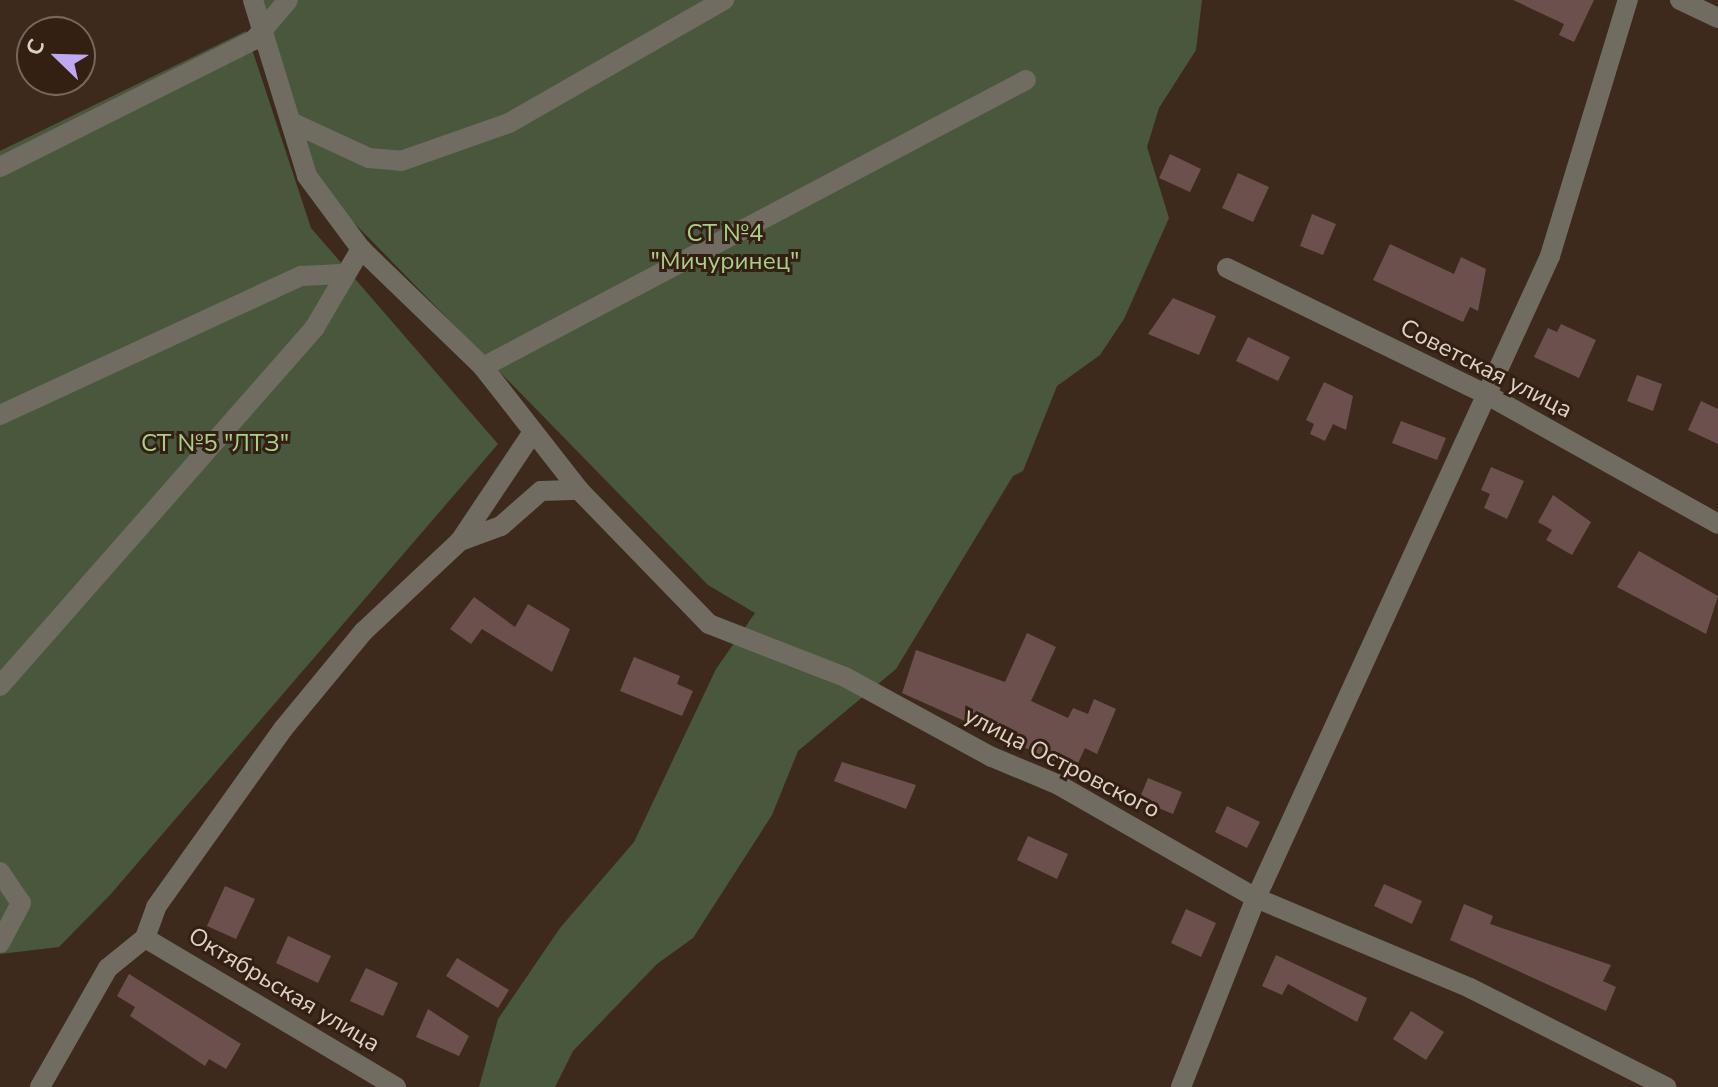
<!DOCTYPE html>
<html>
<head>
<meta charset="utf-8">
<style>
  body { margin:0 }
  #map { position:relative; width:1718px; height:1087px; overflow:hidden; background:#3e2a1c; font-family:"Nunito Sans",sans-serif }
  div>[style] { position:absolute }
  .green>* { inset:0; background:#49573d }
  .building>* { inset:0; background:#6c504d }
  .minor>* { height:20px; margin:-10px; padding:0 10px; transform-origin:10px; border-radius:10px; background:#716c62 }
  span { translate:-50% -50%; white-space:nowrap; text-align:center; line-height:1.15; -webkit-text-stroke:6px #342013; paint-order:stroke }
  .park-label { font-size:24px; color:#a9d089 }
  .street-label { font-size:24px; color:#ddd0c7 }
  .north { position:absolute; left:16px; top:16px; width:80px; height:80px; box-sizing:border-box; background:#342013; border:2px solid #78665b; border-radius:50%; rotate:293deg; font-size:22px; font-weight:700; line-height:32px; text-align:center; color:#ddd0c7 }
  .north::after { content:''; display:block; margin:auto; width:28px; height:36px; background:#c1a8f3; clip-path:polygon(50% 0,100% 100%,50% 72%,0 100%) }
</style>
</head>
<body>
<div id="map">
  <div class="green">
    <div style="clip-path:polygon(256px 0,1202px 0,1196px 50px,1159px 108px,1147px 147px,1169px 218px,1124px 319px,1100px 355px,1057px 386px,1023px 471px,1013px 476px,896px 669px,798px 751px,772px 815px,693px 938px,657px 964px,573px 1051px,555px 1087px,479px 1087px,498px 1019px,560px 928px,634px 842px,716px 669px,755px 613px,708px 585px,319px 187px)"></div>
    <div style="clip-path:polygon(246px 31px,311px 228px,498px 444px,110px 895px,59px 947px,0 954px,0 151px)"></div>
  </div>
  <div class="building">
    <div style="clip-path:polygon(1513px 0,1594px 0,1574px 42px,1559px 35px,1564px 24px)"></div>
    <div style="clip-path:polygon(1170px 154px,1201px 169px,1190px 192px,1159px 178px)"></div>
    <div style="clip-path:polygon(1238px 173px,1269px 187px,1253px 222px,1222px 208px)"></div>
    <div style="clip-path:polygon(1312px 214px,1336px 224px,1323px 255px,1300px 246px)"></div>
    <div style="clip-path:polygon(1390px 244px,1454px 274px,1461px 257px,1486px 269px,1478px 311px,1470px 307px,1463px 322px,1373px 280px)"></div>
    <div style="clip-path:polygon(1173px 298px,1216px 316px,1199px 355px,1148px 334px)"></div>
    <div style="clip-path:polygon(1561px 324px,1596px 340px,1579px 378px,1534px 357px,1548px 328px,1557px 332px)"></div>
    <div style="clip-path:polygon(1248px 337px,1290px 357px,1278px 381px,1236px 361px)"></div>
    <div style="clip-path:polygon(1637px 375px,1662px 384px,1653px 411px,1627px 401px)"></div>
    <div style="clip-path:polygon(1324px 382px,1353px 396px,1346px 430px,1333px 424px,1325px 441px,1310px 434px,1314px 424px,1306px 420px)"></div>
    <div style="clip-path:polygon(1701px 401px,1718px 409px,1718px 444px,1688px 430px)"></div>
    <div style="clip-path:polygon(1401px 421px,1446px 438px,1437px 460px,1392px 443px)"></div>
    <div style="clip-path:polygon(1491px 467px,1524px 481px,1507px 519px,1484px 508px,1490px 494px,1481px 490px)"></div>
    <div style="clip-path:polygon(1553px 495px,1591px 522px,1572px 555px,1546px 540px,1552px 530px,1538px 522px)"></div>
    <div style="clip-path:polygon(1639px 551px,1718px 596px,1706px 634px,1617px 587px)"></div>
    <div style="clip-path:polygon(474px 597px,515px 627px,528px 604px,570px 629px,552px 672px,482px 629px,471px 644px,450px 629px)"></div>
    <div style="clip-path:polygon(1027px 633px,1056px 647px,1031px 701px,1068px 718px,1073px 708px,1088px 714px,1094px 699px,1116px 709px,1097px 754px,1085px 748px,1075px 770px,902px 693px,916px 650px,1005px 682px)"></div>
    <div style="clip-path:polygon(634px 657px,680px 676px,677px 684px,693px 691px,682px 716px,620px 691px)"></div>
    <div style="clip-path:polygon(842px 762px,916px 785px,906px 809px,834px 781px)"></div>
    <div style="clip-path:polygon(1148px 778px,1182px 792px,1173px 814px,1139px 800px)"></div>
    <div style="clip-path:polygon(1227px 806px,1260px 822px,1247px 848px,1215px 832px)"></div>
    <div style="clip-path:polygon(1028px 836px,1068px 854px,1057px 879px,1017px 860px)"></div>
    <div style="clip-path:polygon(1384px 884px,1422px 901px,1412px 924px,1374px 906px)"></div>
    <div style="clip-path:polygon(225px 886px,255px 899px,236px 939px,207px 926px)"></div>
    <div style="clip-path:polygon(1464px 904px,1493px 916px,1490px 924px,1611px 965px,1603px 981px,1616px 987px,1606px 1011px,1450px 940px)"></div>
    <div style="clip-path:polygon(1186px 909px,1216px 923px,1201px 957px,1171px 943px)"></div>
    <div style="clip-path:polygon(288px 936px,331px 956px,318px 983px,276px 963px)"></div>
    <div style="clip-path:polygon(1276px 955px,1367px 998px,1357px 1022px,1288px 984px,1282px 995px,1262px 986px)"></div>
    <div style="clip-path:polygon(457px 958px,509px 990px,498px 1008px,446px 976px)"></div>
    <div style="clip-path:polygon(366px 968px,398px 983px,383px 1016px,350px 1001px)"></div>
    <div style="clip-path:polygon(129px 974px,241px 1044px,226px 1069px,209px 1059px,205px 1066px,130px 1016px,135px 1007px,117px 996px)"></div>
    <div style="clip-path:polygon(428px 1009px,469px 1036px,459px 1056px,416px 1037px)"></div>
    <div style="clip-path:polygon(1411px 1011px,1444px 1032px,1426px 1060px,1393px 1039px)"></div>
  </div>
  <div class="minor">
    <div style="left:253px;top:0;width:184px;rotate:72.9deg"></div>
    <div style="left:307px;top:176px;width:91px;rotate:53.5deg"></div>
    <div style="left:361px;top:249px;width:170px;rotate:44deg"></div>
    <div style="left:483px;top:367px;width:156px;rotate:52deg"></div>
    <div style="left:579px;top:490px;width:187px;rotate:45.9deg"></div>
    <div style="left:709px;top:624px;width:146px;rotate:21.3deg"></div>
    <div style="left:845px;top:677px;width:167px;rotate:28.6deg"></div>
    <div style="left:992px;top:757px;width:70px;rotate:22.6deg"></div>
    <div style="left:1057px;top:784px;width:229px;rotate:29.8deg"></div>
    <div style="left:1256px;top:898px;width:232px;rotate:22.8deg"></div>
    <div style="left:1470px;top:988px;width:220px;rotate:26.8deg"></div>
    <div style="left:1680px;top:0;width:42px;rotate:25.3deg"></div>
    <div style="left:291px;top:122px;width:86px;rotate:24.8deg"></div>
    <div style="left:369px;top:158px;width:32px;rotate:5deg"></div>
    <div style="left:401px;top:161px;width:114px;rotate:-19.4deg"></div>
    <div style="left:509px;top:123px;width:248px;rotate:-29.8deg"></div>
    <div style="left:0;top:167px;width:284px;rotate:-26.6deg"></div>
    <div style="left:254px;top:40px;width:52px;rotate:-49.6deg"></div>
    <div style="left:1227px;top:268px;width:294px;rotate:26deg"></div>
    <div style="left:1491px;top:397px;width:260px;rotate:29.2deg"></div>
    <div style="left:483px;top:367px;width:614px;rotate:-27.86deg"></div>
    <div style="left:0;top:415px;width:332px;rotate:-24.8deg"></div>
    <div style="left:301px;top:276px;width:41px;rotate:-2.8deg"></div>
    <div style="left:460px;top:541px;width:44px;rotate:-20.1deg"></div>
    <div style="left:501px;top:526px;width:53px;rotate:-41.2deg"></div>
    <div style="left:541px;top:491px;width:38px;rotate:-2deg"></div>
    <div style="left:0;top:686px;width:478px;rotate:-48.7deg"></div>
    <div style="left:315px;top:327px;width:91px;rotate:-59.5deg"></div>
    <div style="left:0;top:872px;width:37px;rotate:56deg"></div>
    <div style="left:21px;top:903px;width:45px;rotate:117.7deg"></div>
    <div style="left:145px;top:938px;width:292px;rotate:30.7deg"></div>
    <div style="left:40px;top:1087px;width:137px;rotate:-60.3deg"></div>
    <div style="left:108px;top:968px;width:48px;rotate:-39deg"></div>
    <div style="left:145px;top:938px;width:33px;rotate:-70deg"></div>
    <div style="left:156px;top:907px;width:219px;rotate:-54.5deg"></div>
    <div style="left:283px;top:729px;width:126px;rotate:-50.5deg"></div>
    <div style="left:363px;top:632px;width:133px;rotate:-43.2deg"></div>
    <div style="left:460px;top:541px;width:128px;rotate:-56.2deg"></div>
    <div style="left:1181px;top:1087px;width:203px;rotate:-68.4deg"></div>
    <div style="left:1256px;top:898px;width:706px;rotate:-65.39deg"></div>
    <div style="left:1550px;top:256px;width:268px;rotate:-73.1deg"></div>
  </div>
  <div class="park-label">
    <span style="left:725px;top:248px">СТ №4<br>"Мичуринец"</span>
    <span style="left:215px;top:444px">СТ №5 "ЛТЗ"</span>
  </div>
  <div class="street-label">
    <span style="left:1486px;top:369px;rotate:27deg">Советская улица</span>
    <span style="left:1062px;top:763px;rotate:27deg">улица Островского</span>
    <span style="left:284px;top:990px;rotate:31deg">Октябрьская улица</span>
  </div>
  <div class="north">С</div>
</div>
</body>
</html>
